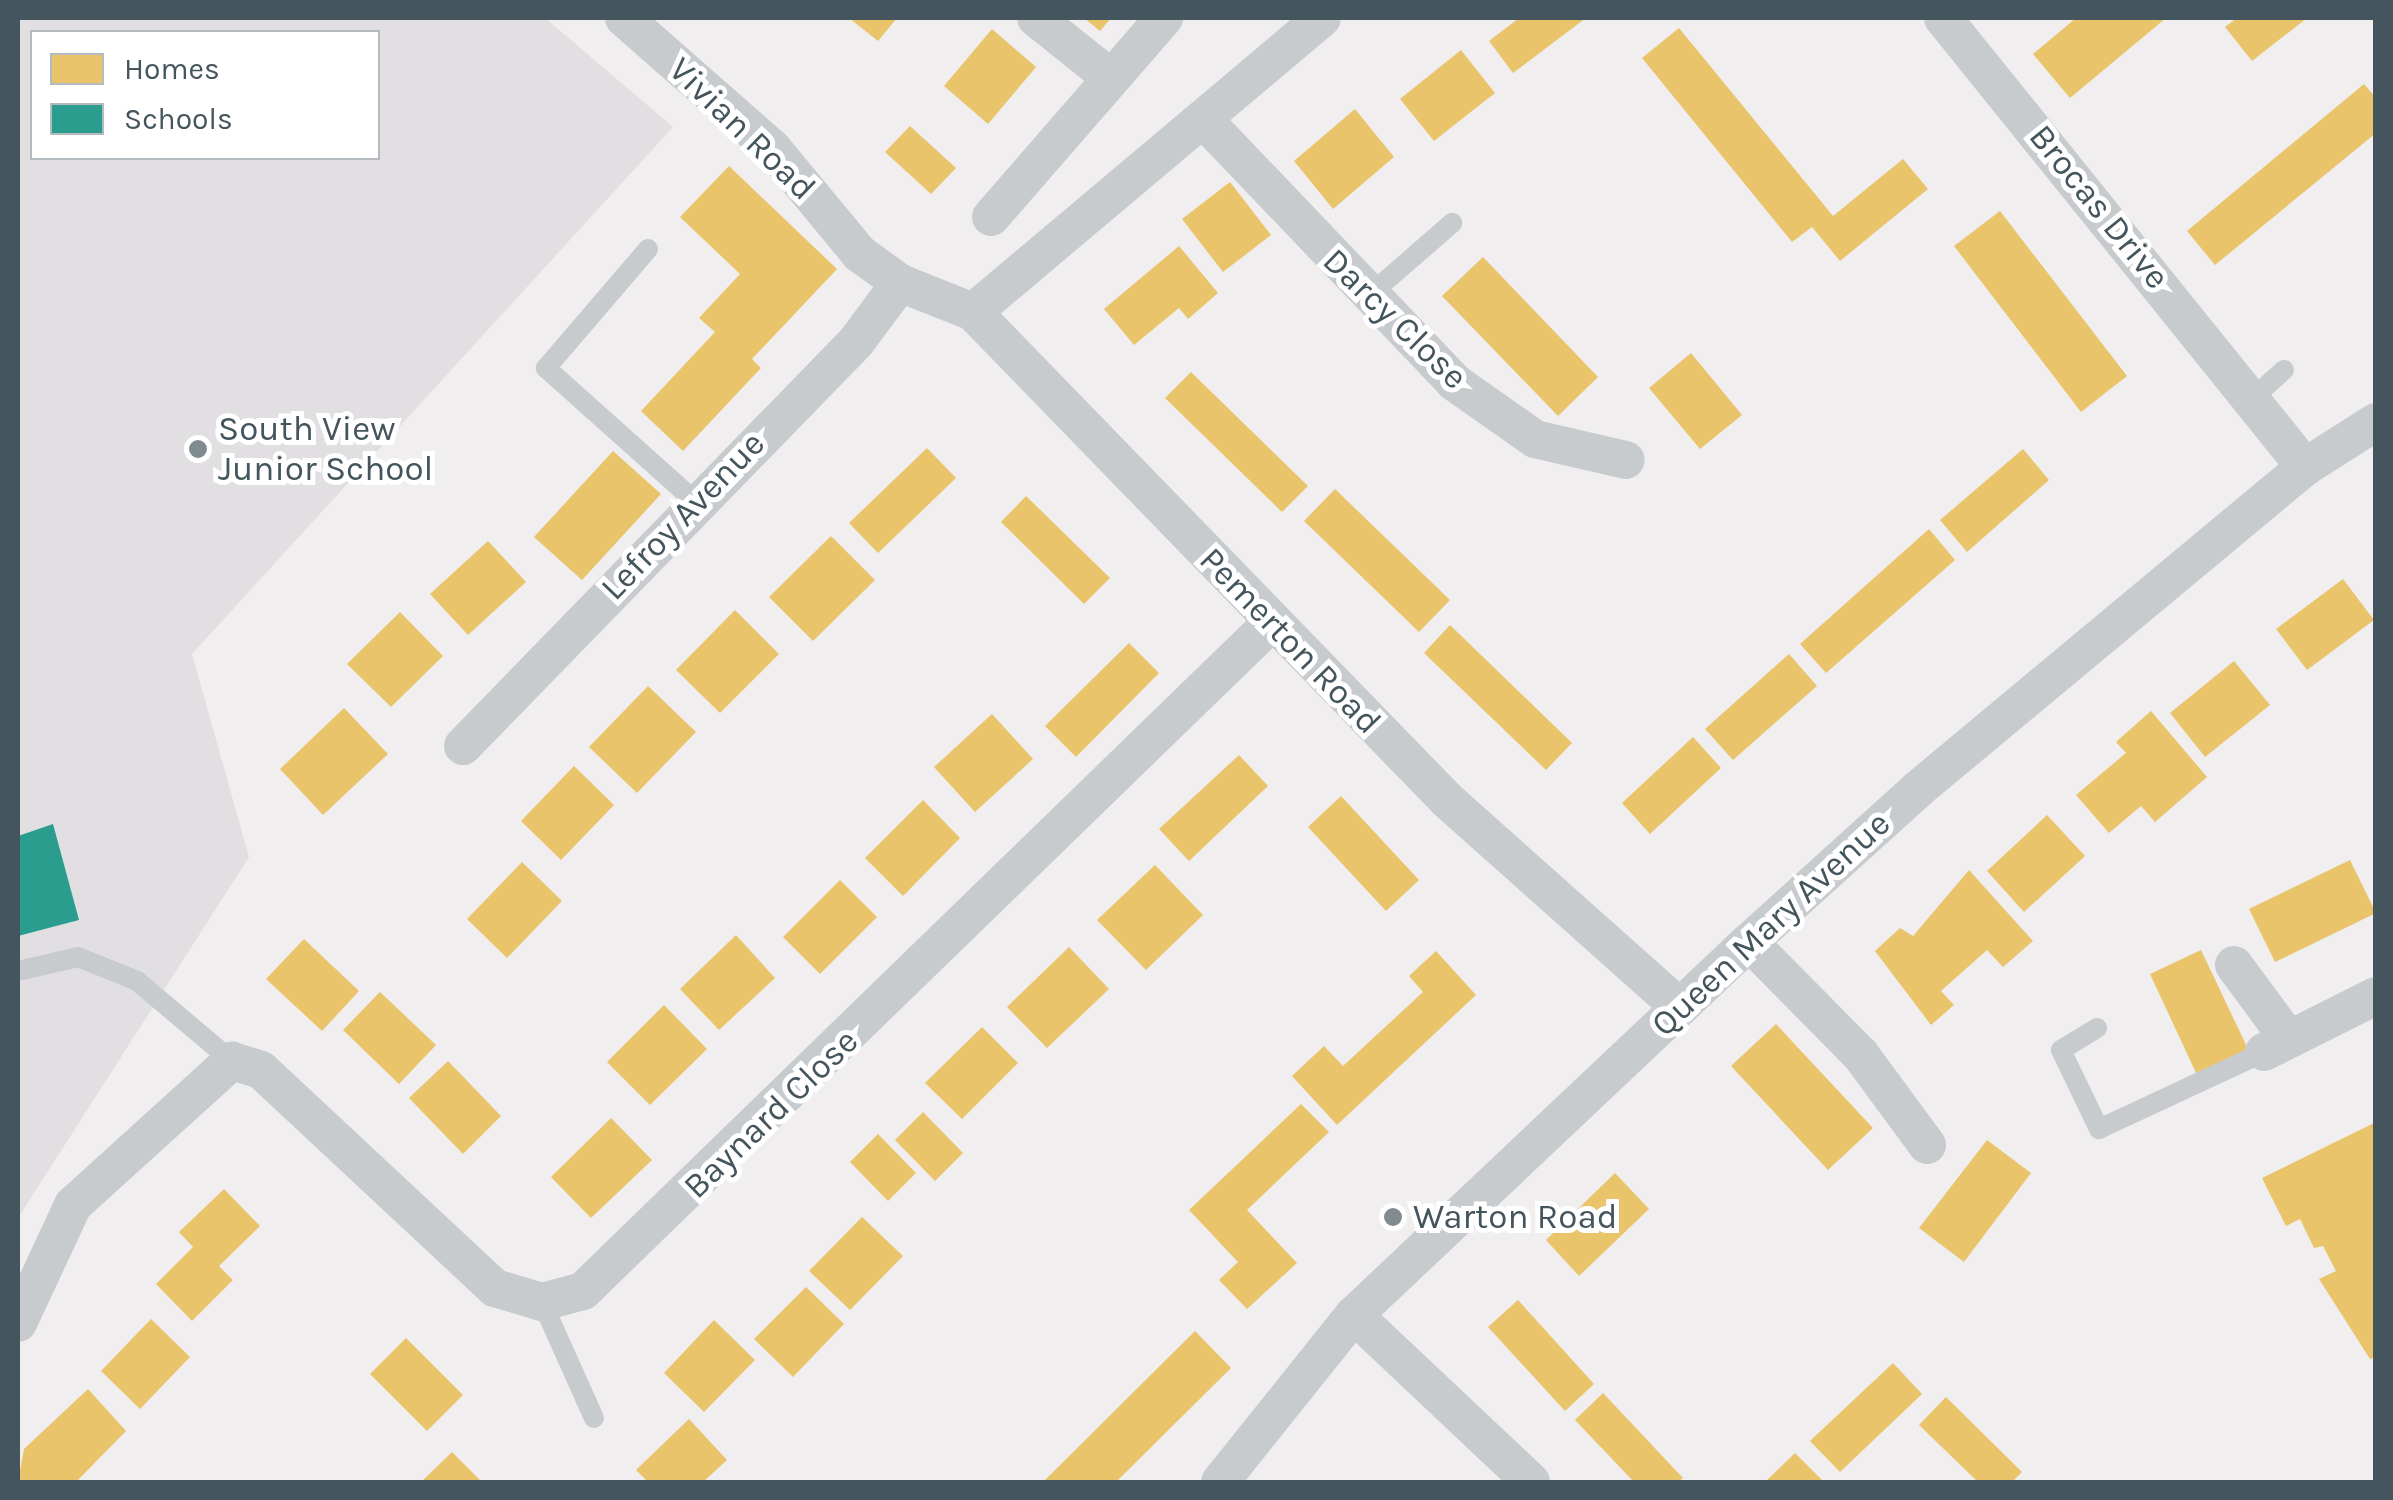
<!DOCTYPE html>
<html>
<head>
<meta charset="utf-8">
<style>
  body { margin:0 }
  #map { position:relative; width:2393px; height:1500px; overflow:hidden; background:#f0eeef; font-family:Karla,sans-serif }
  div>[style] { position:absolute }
  .education>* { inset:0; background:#e1dfe1 }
  .homes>* { inset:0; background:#e9c46a }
  .schools>* { inset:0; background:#2a9d8f }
  .lane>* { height:20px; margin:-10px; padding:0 10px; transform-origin:10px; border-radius:10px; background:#c7cbce }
  .street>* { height:38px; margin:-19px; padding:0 19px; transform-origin:19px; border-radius:19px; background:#c7cbce }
  .dots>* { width:28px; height:28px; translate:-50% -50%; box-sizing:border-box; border:5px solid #fff; border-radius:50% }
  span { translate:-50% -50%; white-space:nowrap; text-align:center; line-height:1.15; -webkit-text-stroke:10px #fff; paint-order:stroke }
  .street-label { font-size:35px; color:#44555d }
  .poi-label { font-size:35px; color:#44555d }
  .left { translate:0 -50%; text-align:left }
  .frame { position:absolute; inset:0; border:20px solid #44555d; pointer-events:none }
  .legend { position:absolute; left:30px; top:30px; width:350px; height:130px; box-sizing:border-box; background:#fff; border:2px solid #b4bbbe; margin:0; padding:12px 18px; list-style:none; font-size:30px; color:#44555d }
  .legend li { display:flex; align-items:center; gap:20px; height:50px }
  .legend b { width:50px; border:2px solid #b4bbbe }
</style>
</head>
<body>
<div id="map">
  <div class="education">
    <div style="clip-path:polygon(evenodd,18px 18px,545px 18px,673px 127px,192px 654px,249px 857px,18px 1218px,18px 18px,32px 32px,378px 32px,378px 158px,32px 158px,32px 32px)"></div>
  </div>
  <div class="homes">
    <div style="clip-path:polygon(849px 18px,897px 18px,878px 41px)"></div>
    <div style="clip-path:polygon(1084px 18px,1111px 18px,1100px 31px)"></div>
    <div style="clip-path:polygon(1519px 18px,1586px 18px,1513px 73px,1489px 41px)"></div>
    <div style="clip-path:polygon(2076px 18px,2166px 18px,2070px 98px,2033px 54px)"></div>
    <div style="clip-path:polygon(2237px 18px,2307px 18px,2252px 61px,2225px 27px)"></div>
    <div style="clip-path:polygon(1679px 28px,1833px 216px,1903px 159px,1928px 189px,1840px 261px,1812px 227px,1792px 242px,1642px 58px)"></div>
    <div style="clip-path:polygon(992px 29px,1036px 67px,988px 124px,944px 86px)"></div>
    <div style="clip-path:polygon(1461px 50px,1495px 93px,1434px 141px,1400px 99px)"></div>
    <div style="clip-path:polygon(2364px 84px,2376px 98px,2376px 133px,2215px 265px,2187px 231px)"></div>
    <div style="clip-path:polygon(1355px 109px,1394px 157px,1333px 209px,1294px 161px)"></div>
    <div style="clip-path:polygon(910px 126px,956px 168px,931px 194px,885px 152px)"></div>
    <div style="clip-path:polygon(729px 166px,837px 269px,752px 359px,761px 368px,683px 451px,641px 411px,715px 332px,699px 318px,740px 274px,680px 217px)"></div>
    <div style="clip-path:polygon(1230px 182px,1271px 235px,1223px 272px,1182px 219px)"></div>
    <div style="clip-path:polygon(2000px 211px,2127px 376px,2081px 412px,1954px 246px)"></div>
    <div style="clip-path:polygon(1179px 246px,1218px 293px,1188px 319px,1179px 308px,1134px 345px,1104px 309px)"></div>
    <div style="clip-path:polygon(1483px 257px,1598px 377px,1558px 416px,1442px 296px)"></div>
    <div style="clip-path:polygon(1691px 353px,1742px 415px,1700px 449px,1649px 388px)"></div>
    <div style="clip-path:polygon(1191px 372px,1308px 486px,1282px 512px,1165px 398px)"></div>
    <div style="clip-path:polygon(927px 448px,956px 478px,878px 553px,849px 523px)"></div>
    <div style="clip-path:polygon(2023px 449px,2049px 480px,1967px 552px,1940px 520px)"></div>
    <div style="clip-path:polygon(613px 451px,661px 494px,582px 580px,534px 537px)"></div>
    <div style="clip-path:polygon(1335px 489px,1450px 600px,1419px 632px,1304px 521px)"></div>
    <div style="clip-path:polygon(1026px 496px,1110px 578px,1084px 604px,1001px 522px)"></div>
    <div style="clip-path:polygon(1929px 529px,1955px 560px,1826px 673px,1800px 644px)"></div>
    <div style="clip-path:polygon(831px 536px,875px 580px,813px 641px,769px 597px)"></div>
    <div style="clip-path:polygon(488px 541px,526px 582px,468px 635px,430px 594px)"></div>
    <div style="clip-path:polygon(2343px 579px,2374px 620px,2307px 670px,2276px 629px)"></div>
    <div style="clip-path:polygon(735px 610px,779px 654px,720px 713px,676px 670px)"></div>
    <div style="clip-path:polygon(400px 612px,443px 656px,391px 707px,347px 664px)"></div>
    <div style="clip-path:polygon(1450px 625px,1572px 743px,1546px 770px,1424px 653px)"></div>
    <div style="clip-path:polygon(1129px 643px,1159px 673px,1076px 757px,1045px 726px)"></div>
    <div style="clip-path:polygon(1789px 654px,1817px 686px,1733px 760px,1705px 729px)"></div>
    <div style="clip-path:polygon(2234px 661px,2270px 705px,2205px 757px,2170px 713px)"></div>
    <div style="clip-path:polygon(648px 686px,696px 732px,637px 793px,589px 747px)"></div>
    <div style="clip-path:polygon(344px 708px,388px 754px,323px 815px,280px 769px)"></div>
    <div style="clip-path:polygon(2151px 711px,2207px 777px,2155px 822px,2141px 806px,2109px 833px,2076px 795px,2126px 753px,2116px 742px)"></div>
    <div style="clip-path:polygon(992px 714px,1033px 759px,975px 812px,934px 767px)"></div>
    <div style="clip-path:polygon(1693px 737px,1721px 768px,1650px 834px,1622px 803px)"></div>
    <div style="clip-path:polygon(1239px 755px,1268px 786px,1189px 861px,1159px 829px)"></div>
    <div style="clip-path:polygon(574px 766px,614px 805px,561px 860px,521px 821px)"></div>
    <div style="clip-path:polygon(1341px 796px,1419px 880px,1386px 911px,1308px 827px)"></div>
    <div style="clip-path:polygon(923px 800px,960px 838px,903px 896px,865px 858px)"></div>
    <div style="clip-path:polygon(2047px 815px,2085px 856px,2024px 912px,1987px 871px)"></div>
    <div style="clip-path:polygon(2350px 860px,2376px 913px,2275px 962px,2249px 909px)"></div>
    <div style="clip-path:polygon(522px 862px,562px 901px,507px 958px,467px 919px)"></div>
    <div style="clip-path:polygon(1155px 865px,1203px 915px,1146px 970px,1097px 920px)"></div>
    <div style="clip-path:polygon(1969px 870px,2033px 941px,2003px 967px,1987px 950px,1941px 991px,1954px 1005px,1931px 1025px,1875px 951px,1900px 928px,1913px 936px)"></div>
    <div style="clip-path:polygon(840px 880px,877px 917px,820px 974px,783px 937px)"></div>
    <div style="clip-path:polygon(736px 935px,775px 978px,719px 1030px,680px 989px)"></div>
    <div style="clip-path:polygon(304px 939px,359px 991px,322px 1031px,266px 979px)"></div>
    <div style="clip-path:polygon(1069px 947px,1109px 989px,1047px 1048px,1007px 1007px)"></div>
    <div style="clip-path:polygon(2201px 950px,2249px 1051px,2197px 1075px,2150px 974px)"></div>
    <div style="clip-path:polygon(1436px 951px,1476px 995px,1337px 1125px,1292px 1076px,1324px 1046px,1343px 1066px,1423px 992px,1409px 976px)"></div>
    <div style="clip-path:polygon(380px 992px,436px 1045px,399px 1084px,343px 1030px)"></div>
    <div style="clip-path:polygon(664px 1005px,707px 1049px,650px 1105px,607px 1062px)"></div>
    <div style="clip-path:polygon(1776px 1024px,1873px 1128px,1828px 1170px,1731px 1066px)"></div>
    <div style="clip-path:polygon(982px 1027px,1018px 1063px,962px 1119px,925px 1083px)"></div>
    <div style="clip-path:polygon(448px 1061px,501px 1116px,463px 1154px,409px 1098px)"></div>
    <div style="clip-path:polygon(1301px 1104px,1329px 1132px,1247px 1210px,1297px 1263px,1247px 1309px,1219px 1280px,1238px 1262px,1189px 1210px)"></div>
    <div style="clip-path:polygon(923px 1112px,963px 1153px,935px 1181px,895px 1140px)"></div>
    <div style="clip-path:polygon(611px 1118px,652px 1160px,591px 1218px,551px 1177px)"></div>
    <div style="clip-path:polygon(2376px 1122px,2376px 1357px,2370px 1359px,2319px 1279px,2336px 1271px,2323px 1246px,2314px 1248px,2300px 1219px,2286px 1226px,2262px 1178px)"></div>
    <div style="clip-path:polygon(878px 1134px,916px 1173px,888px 1201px,850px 1162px)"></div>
    <div style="clip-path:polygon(1987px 1140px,2031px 1173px,1964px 1262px,1919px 1228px)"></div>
    <div style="clip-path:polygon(1615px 1173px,1649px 1209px,1579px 1276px,1546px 1240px)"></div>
    <div style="clip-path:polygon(224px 1189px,260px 1226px,219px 1266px,233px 1280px,192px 1321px,156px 1284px,193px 1247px,179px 1232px)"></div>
    <div style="clip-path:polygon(862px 1217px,903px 1256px,850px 1310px,809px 1271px)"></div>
    <div style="clip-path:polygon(806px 1287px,844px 1324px,793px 1377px,754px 1339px)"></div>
    <div style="clip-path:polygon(1518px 1300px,1594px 1384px,1565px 1411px,1488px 1327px)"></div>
    <div style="clip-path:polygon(151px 1319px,190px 1357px,140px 1409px,101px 1371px)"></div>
    <div style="clip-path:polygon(714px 1320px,755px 1360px,704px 1412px,664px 1373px)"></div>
    <div style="clip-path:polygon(1195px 1331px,1231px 1368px,1116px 1482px,1043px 1482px)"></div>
    <div style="clip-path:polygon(406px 1338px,463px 1395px,427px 1431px,370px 1374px)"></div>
    <div style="clip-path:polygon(1893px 1363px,1922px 1394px,1840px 1472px,1810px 1441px)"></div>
    <div style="clip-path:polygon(88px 1389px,126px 1431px,76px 1482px,18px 1482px,24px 1449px)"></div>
    <div style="clip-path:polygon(1603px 1393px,1683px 1478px,1678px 1482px,1634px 1482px,1575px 1420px)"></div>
    <div style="clip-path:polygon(1946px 1397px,2022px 1472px,2012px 1482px,1978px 1482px,1919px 1425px)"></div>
    <div style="clip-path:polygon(689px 1419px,727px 1460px,703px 1482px,648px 1482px,636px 1470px)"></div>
    <div style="clip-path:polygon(452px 1452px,482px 1482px,421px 1482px)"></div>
    <div style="clip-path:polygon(1795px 1453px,1824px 1482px,1765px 1482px)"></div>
  </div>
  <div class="schools">
    <div style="clip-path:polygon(53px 824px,79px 920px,18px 936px,18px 836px)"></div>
  </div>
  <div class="lane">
    <div style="left:648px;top:249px;width:157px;rotate:130.6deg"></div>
    <div style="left:546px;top:368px;width:200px;rotate:41.8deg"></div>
    <div style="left:1367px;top:297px;width:113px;rotate:-41deg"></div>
    <div style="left:2255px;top:396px;width:39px;rotate:-42deg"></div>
    <div style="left:18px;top:971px;width:62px;rotate:-13.1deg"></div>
    <div style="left:78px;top:957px;width:64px;rotate:22.1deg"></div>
    <div style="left:137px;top:981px;width:124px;rotate:40.1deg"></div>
    <div style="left:2097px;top:1028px;width:42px;rotate:148.6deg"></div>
    <div style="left:2061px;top:1050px;width:88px;rotate:64.3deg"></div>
    <div style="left:2099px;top:1129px;width:182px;rotate:-25deg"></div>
    <div style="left:542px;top:1302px;width:127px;rotate:65.9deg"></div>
  </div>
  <div class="street">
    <div style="left:624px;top:18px;width:198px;rotate:41.3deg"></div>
    <div style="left:773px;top:149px;width:136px;rotate:50.4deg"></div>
    <div style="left:860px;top:254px;width:49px;rotate:35.9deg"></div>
    <div style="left:900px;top:283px;width:79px;rotate:21.7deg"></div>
    <div style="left:973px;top:312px;width:680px;rotate:45.83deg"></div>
    <div style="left:1447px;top:800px;width:311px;rotate:41.7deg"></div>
    <div style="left:1036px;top:18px;width:96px;rotate:38.7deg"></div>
    <div style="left:1943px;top:18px;width:577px;rotate:51.12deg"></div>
    <div style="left:1203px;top:119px;width:364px;rotate:46.3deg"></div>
    <div style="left:1454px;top:382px;width:99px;rotate:35.1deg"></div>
    <div style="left:1535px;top:439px;width:93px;rotate:13deg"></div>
    <div style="left:991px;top:217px;width:264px;rotate:-49deg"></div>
    <div style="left:973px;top:312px;width:456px;rotate:-40.1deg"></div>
    <div style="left:463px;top:746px;width:564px;rotate:-45.79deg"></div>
    <div style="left:856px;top:342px;width:74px;rotate:-53.3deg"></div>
    <div style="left:1749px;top:942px;width:158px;rotate:45.3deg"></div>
    <div style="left:1860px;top:1054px;width:113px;rotate:53.6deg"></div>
    <div style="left:2234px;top:965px;width:89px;rotate:53.6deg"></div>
    <div style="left:2264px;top:1052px;width:125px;rotate:-26.6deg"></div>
    <div style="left:1354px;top:1315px;width:243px;rotate:43.3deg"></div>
    <div style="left:18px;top:1323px;width:130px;rotate:-65deg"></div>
    <div style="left:73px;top:1205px;width:215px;rotate:-42.2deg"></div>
    <div style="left:232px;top:1061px;width:30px;rotate:17deg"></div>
    <div style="left:261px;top:1070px;width:320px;rotate:43deg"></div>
    <div style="left:495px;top:1288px;width:49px;rotate:16.6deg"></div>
    <div style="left:542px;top:1302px;width:42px;rotate:-15deg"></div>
    <div style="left:583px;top:1291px;width:959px;rotate:-44.15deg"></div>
    <div style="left:1220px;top:1482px;width:214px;rotate:-51.3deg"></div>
    <div style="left:1354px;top:1315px;width:543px;rotate:-43.36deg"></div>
    <div style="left:1749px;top:942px;width:227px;rotate:-42.1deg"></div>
    <div style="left:1917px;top:790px;width:505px;rotate:-39.78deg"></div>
    <div style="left:2305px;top:467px;width:84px;rotate:-32.4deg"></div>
  </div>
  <div class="dots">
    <div style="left:198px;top:449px;background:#808b90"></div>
    <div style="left:1393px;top:1217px;background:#808b90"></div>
  </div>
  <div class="street-label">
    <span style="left:742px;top:129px;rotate:44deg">Vivian Road</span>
    <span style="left:2099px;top:207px;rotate:51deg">Brocas Drive</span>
    <span style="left:1395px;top:319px;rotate:44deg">Darcy Close</span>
    <span style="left:683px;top:516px;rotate:-46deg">Lefroy Avenue</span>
    <span style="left:1290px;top:641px;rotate:46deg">Pemerton Road</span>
    <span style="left:1771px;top:924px;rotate:-43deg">Queen Mary Avenue</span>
    <span style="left:771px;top:1114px;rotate:-44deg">Baynard Close</span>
  </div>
  <div class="poi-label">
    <span class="left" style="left:218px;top:449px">South View<br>Junior School</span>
    <span class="left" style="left:1413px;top:1217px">Warton Road</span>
  </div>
  <div class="frame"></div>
  <ul class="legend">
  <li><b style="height:28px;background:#e9c46a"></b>Homes</li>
  <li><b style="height:28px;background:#2a9d8f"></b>Schools</li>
  </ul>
</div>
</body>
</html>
